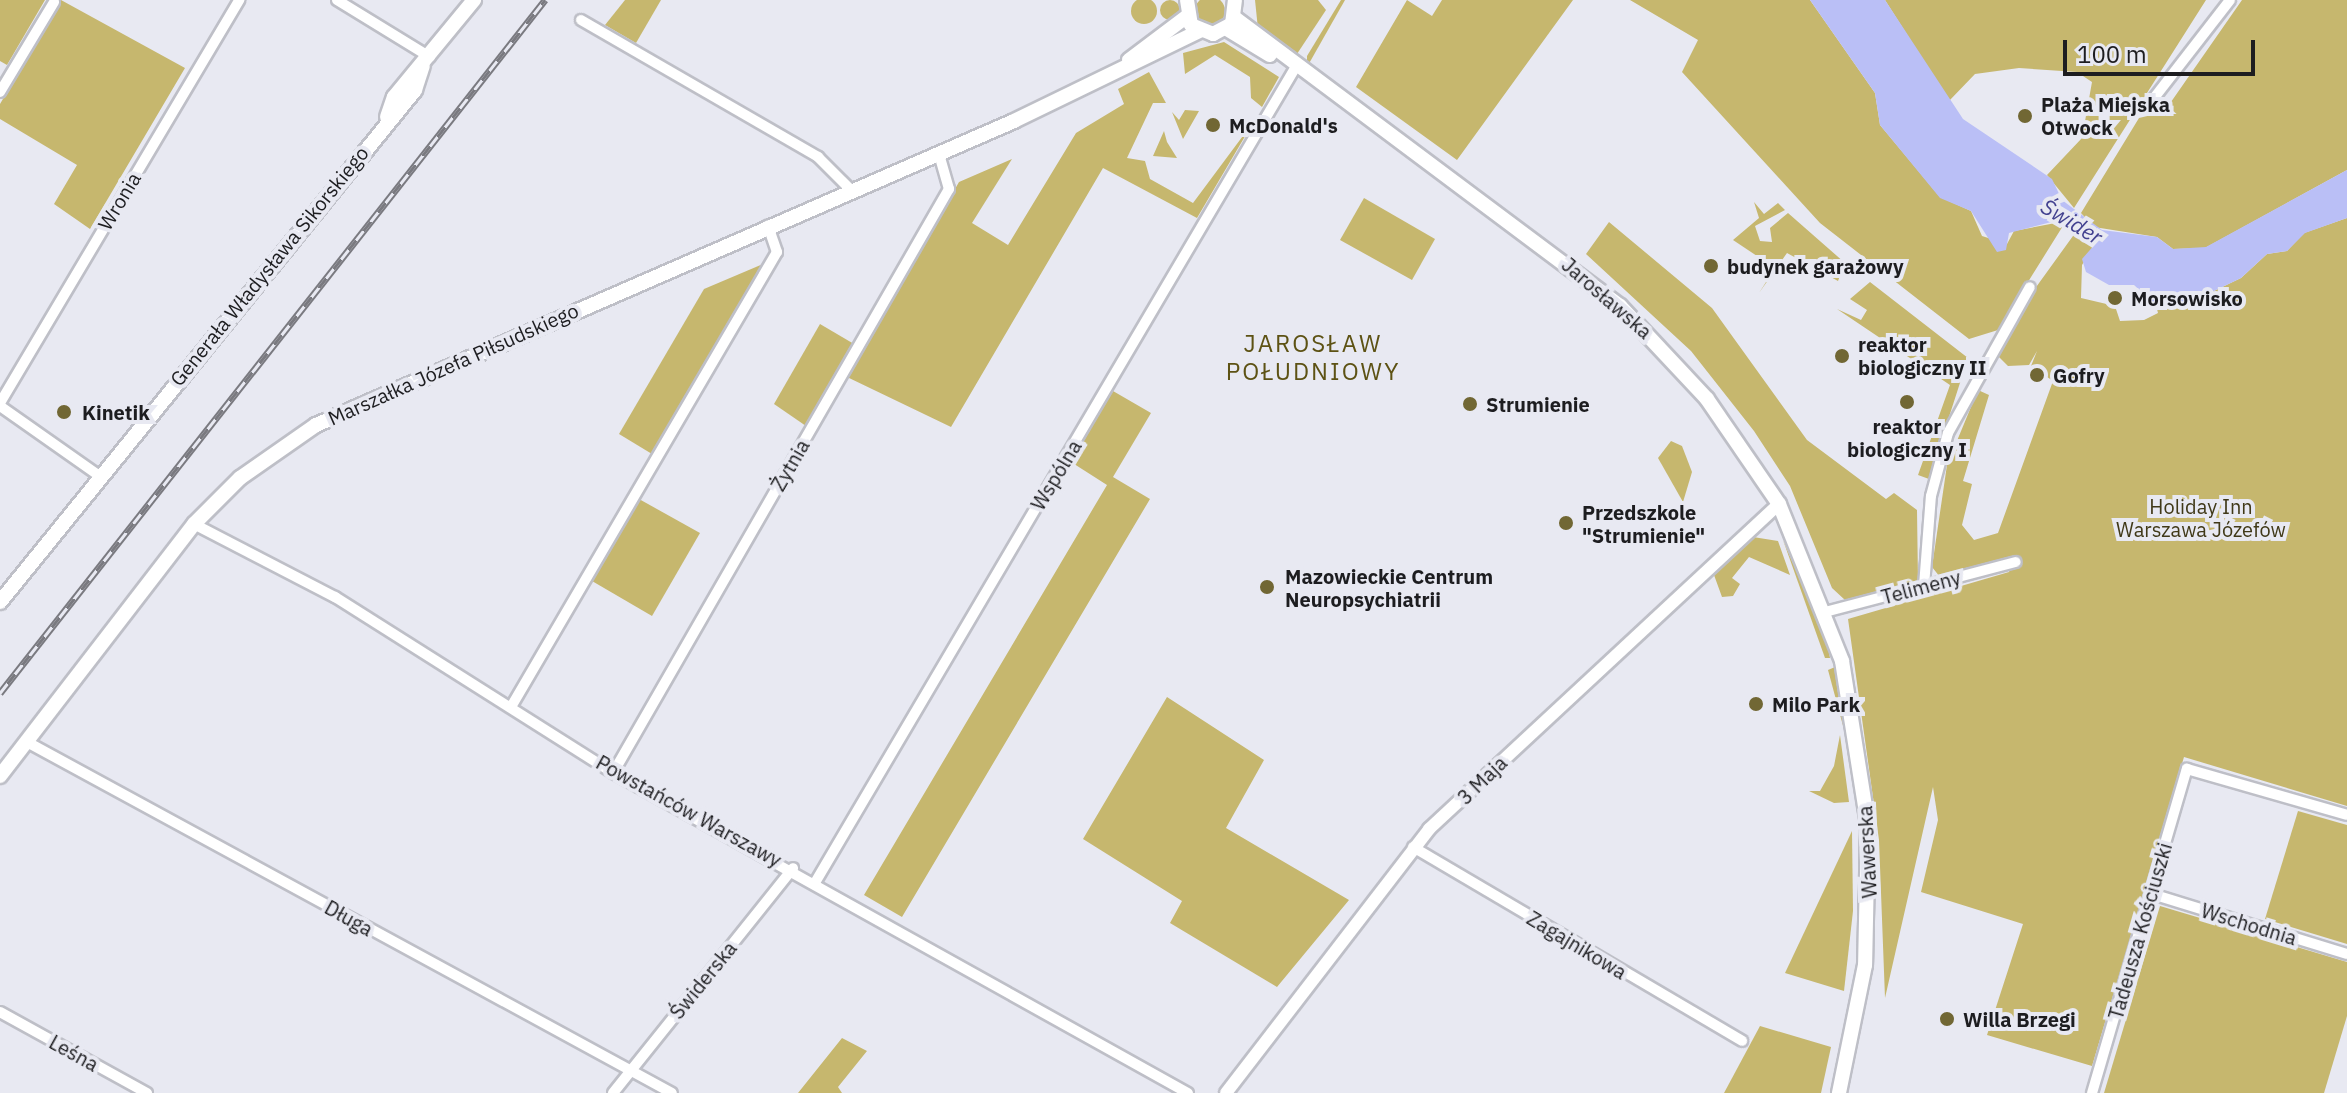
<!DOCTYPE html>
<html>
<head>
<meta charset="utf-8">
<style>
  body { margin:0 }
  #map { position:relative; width:2347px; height:1093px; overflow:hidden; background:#e8e9f2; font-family:"IBM Plex Sans",sans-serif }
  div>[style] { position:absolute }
  .green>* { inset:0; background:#c6b76e }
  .round { border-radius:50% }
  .water>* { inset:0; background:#babff6 }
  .roads { filter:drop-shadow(2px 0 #bebfc7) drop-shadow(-2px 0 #bebfc7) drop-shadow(0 2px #bebfc7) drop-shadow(0 -2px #bebfc7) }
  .minor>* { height:10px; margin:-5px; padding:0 5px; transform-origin:5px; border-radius:5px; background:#fff }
  .tertiary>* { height:12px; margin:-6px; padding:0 6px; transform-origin:6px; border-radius:6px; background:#fff }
  .secondary>* { height:14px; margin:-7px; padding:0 7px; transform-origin:7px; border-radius:7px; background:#fff }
  .rail>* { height:7px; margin-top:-3.5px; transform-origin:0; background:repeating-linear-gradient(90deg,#e8e9f2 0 12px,#7a7a80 0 24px); box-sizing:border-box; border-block:2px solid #7a7a80 }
  .dots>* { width:22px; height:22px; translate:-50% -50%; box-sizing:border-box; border:4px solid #e8e9f2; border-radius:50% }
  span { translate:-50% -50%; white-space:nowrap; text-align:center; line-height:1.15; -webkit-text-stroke:8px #e8e9f2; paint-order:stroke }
  .poi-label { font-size:20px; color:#1d1d20; font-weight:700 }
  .left { translate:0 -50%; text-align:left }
  .street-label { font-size:20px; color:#1d1d20 }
  .park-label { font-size:20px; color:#403918 }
  .water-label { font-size:22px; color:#434290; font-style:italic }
  .quarter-label { font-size:24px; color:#5d5214; letter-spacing:2px }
  .scale { position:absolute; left:2063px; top:40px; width:192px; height:36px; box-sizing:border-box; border:4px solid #1d1d20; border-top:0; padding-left:10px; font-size:24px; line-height:28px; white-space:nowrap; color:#1d1d20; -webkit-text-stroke:6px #e8e9f2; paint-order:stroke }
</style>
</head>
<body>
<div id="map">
  <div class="green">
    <div class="round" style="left:1195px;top:-4px;width:30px;height:30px"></div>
    <div class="round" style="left:1131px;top:-2px;width:26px;height:26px"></div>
    <div style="clip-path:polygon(0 0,45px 0,7px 65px,0 61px)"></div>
    <div style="clip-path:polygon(61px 0,185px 68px,90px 229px,54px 204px,77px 165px,0 119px,0 104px)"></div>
    <div style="clip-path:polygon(625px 0,661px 0,636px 43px,605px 25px)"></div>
    <div style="clip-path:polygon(1255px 0,1318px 0,1326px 10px,1295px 57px,1258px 29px)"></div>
    <div style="clip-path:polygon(1341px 0,1345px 0,1307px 67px,1307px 56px)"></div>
    <div style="clip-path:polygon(1407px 0,1432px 16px,1442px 0,1573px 0,1457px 160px,1356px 87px)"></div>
    <div style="clip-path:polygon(1630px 0,1810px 0,1875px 93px,1880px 125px,1940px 197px,1971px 211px,1982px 236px,2007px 244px,2014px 231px,2066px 221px,1998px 330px,1969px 339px,1820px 223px,1682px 72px,1698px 40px)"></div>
    <div style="clip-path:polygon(1885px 0,2206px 0,2074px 208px,2047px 175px,2082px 138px,2092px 82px,2077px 72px,2019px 68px,1975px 74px,1949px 101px)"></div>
    <div style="clip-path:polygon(2242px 0,2347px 0,2347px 170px,2205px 248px,2173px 249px,2157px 237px,2094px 227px,2081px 213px,2139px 118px,2164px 112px)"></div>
    <div class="round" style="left:1160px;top:0;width:20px;height:20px"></div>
    <div style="clip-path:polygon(1224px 42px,1279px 77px,1262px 107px,1251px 98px,1250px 77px,1215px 55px,1185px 74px,1183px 53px)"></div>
    <div style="clip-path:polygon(1149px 72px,1166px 103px,1153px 103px,1127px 158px,1145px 161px,1150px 179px,1193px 203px,1254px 121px,1197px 218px,1103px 168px,951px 427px,847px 377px,959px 182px,1012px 159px,972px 223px,1008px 245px,1076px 133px,1124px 104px,1118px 89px)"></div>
    <div style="clip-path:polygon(1185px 110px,1199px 111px,1183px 139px,1172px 112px,1179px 120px)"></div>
    <div style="clip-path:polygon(1164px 131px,1167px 142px,1177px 158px,1153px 156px)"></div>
    <div style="clip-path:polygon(1364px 198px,1435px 239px,1412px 280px,1340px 240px)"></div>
    <div style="clip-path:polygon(1754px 202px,1764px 214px,1778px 203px,1785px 210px,1755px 226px,1760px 241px,1772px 242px,1770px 228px,1788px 213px,1845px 263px,1838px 281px,1787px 253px,1759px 293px,1775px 268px,1733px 240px,1759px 218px)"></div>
    <div style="clip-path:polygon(2347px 218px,2347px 806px,2184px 757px,2092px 1066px,1987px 1035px,2023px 924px,1921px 892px,1938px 820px,1933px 787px,1885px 998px,1879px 840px,1848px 619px,2009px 572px,2013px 558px,1940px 577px,1932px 567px,1947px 465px,1978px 390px,1989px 395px,1963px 481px,1972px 484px,1962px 525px,1974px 540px,1998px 533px,2053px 381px,2031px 366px,2037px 351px,2029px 365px,2008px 366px,1998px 356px,2034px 290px,2078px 229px,2096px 243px,2082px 265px,2081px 298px,2115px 306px,2120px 321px,2144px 320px,2158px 313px,2156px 305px,2191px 302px,2241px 278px,2267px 254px,2287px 251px,2304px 233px)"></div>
    <div style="clip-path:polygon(1609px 222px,1712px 308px,1807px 440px,1886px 499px,1894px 493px,1917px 510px,1918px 581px,1845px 600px,1832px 588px,1790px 486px,1754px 431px,1691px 351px,1586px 254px)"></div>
    <div style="clip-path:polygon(763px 264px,652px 454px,619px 434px,704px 289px)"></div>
    <div style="clip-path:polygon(1870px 282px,1968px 358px,1929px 479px,1918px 475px,1950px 385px,1837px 309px,1861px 320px,1867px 310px,1850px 299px)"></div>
    <div style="clip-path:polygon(820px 324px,854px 344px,806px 426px,774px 404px)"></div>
    <div style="clip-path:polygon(1113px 391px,1151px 413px,1113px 477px,1150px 499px,902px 917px,864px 895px,1107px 485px,1071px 462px)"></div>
    <div style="clip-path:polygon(1671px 441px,1682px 446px,1692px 472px,1683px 502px,1658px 458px)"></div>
    <div style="clip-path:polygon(639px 499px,700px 533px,652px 616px,592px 581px)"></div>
    <div style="clip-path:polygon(1753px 537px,1778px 541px,1790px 575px,1749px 557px,1732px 578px,1740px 584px,1733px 596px,1722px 597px,1714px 575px)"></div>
    <div style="clip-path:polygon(1783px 540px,1827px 642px,1830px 658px,1825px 658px)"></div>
    <div style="clip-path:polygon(1835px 667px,1847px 716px,1849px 748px,1828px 670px)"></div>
    <div style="clip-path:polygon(1167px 697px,1264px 760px,1226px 828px,1349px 900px,1277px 987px,1170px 923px,1182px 901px,1083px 839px)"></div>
    <div style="clip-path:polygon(1840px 735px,1849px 802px,1834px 803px,1809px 791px,1820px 791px,1834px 766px)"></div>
    <div style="clip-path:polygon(2298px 811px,2347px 825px,2347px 944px,2265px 919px)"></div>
    <div style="clip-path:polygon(1852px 831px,1853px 911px,1844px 991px,1785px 973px)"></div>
    <div style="clip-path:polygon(2160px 906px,2347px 962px,2347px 1016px,2324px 1093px,2104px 1093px)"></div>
    <div style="clip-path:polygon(1760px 1026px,1831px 1047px,1821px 1093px,1724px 1093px)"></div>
    <div style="clip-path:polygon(842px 1038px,867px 1051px,838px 1087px,842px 1093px,798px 1093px)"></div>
  </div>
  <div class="water">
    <div style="clip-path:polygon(1810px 0,1885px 0,1963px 119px,2052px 179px,2062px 200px,2102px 230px,2157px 237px,2173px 249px,2206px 247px,2347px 170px,2347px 218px,2305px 233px,2287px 251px,2267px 254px,2241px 278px,2191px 302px,2156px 305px,2134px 285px,2109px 285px,2086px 272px,2082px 259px,2096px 243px,2063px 219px,2009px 233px,2006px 250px,1997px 252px,1971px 211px,1940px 198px,1880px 125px,1875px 93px)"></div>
  </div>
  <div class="roads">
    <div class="minor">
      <div style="left:337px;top:0;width:109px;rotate:31.5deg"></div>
      <div style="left:581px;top:20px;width:274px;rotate:30deg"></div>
      <div style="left:818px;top:157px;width:47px;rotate:45deg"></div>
      <div style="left:0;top:92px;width:105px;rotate:-59deg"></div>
      <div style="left:2154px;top:98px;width:124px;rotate:-52.2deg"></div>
      <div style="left:0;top:403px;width:469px;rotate:-59.3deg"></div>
      <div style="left:0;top:406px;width:123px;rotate:35.1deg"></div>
      <div style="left:194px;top:524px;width:159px;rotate:27.4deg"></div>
      <div style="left:335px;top:597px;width:329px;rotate:32.3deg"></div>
      <div style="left:613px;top:773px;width:658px;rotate:29.1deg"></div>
      <div style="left:1924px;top:586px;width:90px;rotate:-85.6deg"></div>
      <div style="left:1931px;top:496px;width:65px;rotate:-74.9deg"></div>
      <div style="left:1948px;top:433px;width:167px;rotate:-60.7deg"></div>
      <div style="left:1825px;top:612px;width:197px;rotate:-14.7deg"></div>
      <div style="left:511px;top:707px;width:527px;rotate:-59.69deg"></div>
      <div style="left:777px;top:252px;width:28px;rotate:-109deg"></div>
      <div style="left:27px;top:742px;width:734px;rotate:28.55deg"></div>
      <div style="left:613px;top:773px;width:674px;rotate:-60.09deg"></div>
      <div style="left:949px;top:189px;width:37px;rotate:-106deg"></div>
      <div style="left:1413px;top:847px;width:382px;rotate:30.5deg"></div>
      <div style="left:816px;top:881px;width:944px;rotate:-59.49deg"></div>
      <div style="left:2152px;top:894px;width:204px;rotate:17.1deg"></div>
      <div style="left:0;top:1012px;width:168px;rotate:28.9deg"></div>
      <div style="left:613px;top:1093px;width:288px;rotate:-51.3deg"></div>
      <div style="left:2092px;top:1093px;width:338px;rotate:-73.7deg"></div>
      <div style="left:2187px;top:769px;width:166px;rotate:16deg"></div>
    </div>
    <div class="tertiary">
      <div style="left:1226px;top:1093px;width:333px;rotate:-52.4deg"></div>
      <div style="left:1429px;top:829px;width:478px;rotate:-42.9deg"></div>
    </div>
    <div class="secondary">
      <div style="left:1187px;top:0;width:25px;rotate:81deg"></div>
      <div style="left:1191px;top:25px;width:24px;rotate:22deg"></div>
      <div style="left:1213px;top:34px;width:21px;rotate:-28deg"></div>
      <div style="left:1232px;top:24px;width:24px;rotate:-83deg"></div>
      <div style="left:1235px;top:18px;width:481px;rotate:36.8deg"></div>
      <div style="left:1620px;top:306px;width:127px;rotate:46.9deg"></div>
      <div style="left:1707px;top:399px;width:127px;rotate:55.6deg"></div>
      <div style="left:1779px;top:504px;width:169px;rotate:68.1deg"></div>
      <div style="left:1842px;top:661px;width:166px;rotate:81deg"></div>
      <div style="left:1868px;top:825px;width:140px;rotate:91.2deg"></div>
      <div style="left:1865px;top:965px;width:131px;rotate:101.5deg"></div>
      <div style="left:1227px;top:29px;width:50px;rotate:31.2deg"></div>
      <div style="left:1129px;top:60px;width:71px;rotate:-37deg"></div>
      <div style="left:387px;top:117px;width:21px;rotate:-71deg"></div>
      <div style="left:394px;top:97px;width:126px;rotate:-50.5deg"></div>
      <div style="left:0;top:602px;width:659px;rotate:-50.97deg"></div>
      <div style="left:415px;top:90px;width:25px;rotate:-72deg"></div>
      <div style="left:0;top:776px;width:318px;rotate:-52.4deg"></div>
      <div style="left:194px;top:524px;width:65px;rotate:-45deg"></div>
      <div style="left:240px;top:478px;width:93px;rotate:-34.9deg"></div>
      <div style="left:316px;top:425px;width:761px;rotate:-23.53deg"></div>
      <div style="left:1014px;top:121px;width:206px;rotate:-25.9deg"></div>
    </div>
  </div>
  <div class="rail">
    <div style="left:0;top:693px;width:882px;rotate:-51.82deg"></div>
  </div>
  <div class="dots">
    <div style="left:2025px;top:116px;background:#716734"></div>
    <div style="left:1213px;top:125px;background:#716734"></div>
    <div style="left:1711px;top:266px;background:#716734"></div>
    <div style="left:2115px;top:298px;background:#716734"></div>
    <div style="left:1842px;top:356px;background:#716734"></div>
    <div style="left:2037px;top:375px;background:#716734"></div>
    <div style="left:1907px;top:402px;background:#716734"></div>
    <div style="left:1470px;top:404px;background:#716734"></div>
    <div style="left:64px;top:412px;background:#716734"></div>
    <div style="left:1566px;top:523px;background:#716734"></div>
    <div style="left:1267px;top:587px;background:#716734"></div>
    <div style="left:1756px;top:704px;background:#716734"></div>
    <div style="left:1947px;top:1019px;background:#716734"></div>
  </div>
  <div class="poi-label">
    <span class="left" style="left:2041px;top:116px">Plaża Miejska<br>Otwock</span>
    <span class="left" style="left:1229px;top:125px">McDonald's</span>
    <span class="left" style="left:1727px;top:266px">budynek garażowy</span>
    <span class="left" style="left:2131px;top:298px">Morsowisko</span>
    <span class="left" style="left:1858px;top:356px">reaktor<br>biologiczny II</span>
    <span class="left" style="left:2053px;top:375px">Gofry</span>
    <span class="left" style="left:1486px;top:404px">Strumienie</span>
    <span class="left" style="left:82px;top:412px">Kinetik</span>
    <span style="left:1907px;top:438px">reaktor<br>biologiczny I</span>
    <span class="left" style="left:1582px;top:524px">Przedszkole<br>"Strumienie"</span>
    <span class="left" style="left:1285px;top:588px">Mazowieckie Centrum<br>Neuropsychiatrii</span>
    <span class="left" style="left:1772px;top:704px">Milo Park</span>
    <span class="left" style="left:1963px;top:1019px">Willa Brzegi</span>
  </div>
  <div class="street-label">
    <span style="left:119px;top:201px;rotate:-59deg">Wronia</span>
    <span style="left:269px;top:266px;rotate:-51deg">Generała Władysława Sikorskiego</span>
    <span style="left:1607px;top:298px;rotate:41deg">Jarosławska</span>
    <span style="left:453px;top:364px;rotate:-24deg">Marszałka Józefa Piłsudskiego</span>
    <span style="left:790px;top:465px;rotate:-60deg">Żytnia</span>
    <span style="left:1056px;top:475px;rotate:-59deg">Wspólna</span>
    <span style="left:1921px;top:587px;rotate:-15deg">Telimeny</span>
    <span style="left:1482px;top:780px;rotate:-44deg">3 Maja</span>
    <span style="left:689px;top:811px;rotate:29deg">Powstańców Warszawy</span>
    <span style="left:1867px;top:852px;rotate:-93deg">Wawerska</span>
    <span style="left:349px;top:918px;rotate:29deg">Długa</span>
    <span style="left:2249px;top:924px;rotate:17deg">Wschodnia</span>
    <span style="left:2140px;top:931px;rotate:-74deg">Tadeusza Kościuszki</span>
    <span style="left:1577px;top:945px;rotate:31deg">Zagajnikowa</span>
    <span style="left:703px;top:980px;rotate:-51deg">Świderska</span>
    <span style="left:74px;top:1053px;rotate:29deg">Leśna</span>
  </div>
  <div class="park-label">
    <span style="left:2201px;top:518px">Holiday Inn<br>Warszawa Józefów</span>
  </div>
  <div class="water-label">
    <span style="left:2072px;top:221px;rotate:31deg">Świder</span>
  </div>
  <div class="quarter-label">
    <span style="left:1313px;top:358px">JAROSŁAW<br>POŁUDNIOWY</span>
  </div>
  <div class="scale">100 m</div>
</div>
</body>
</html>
